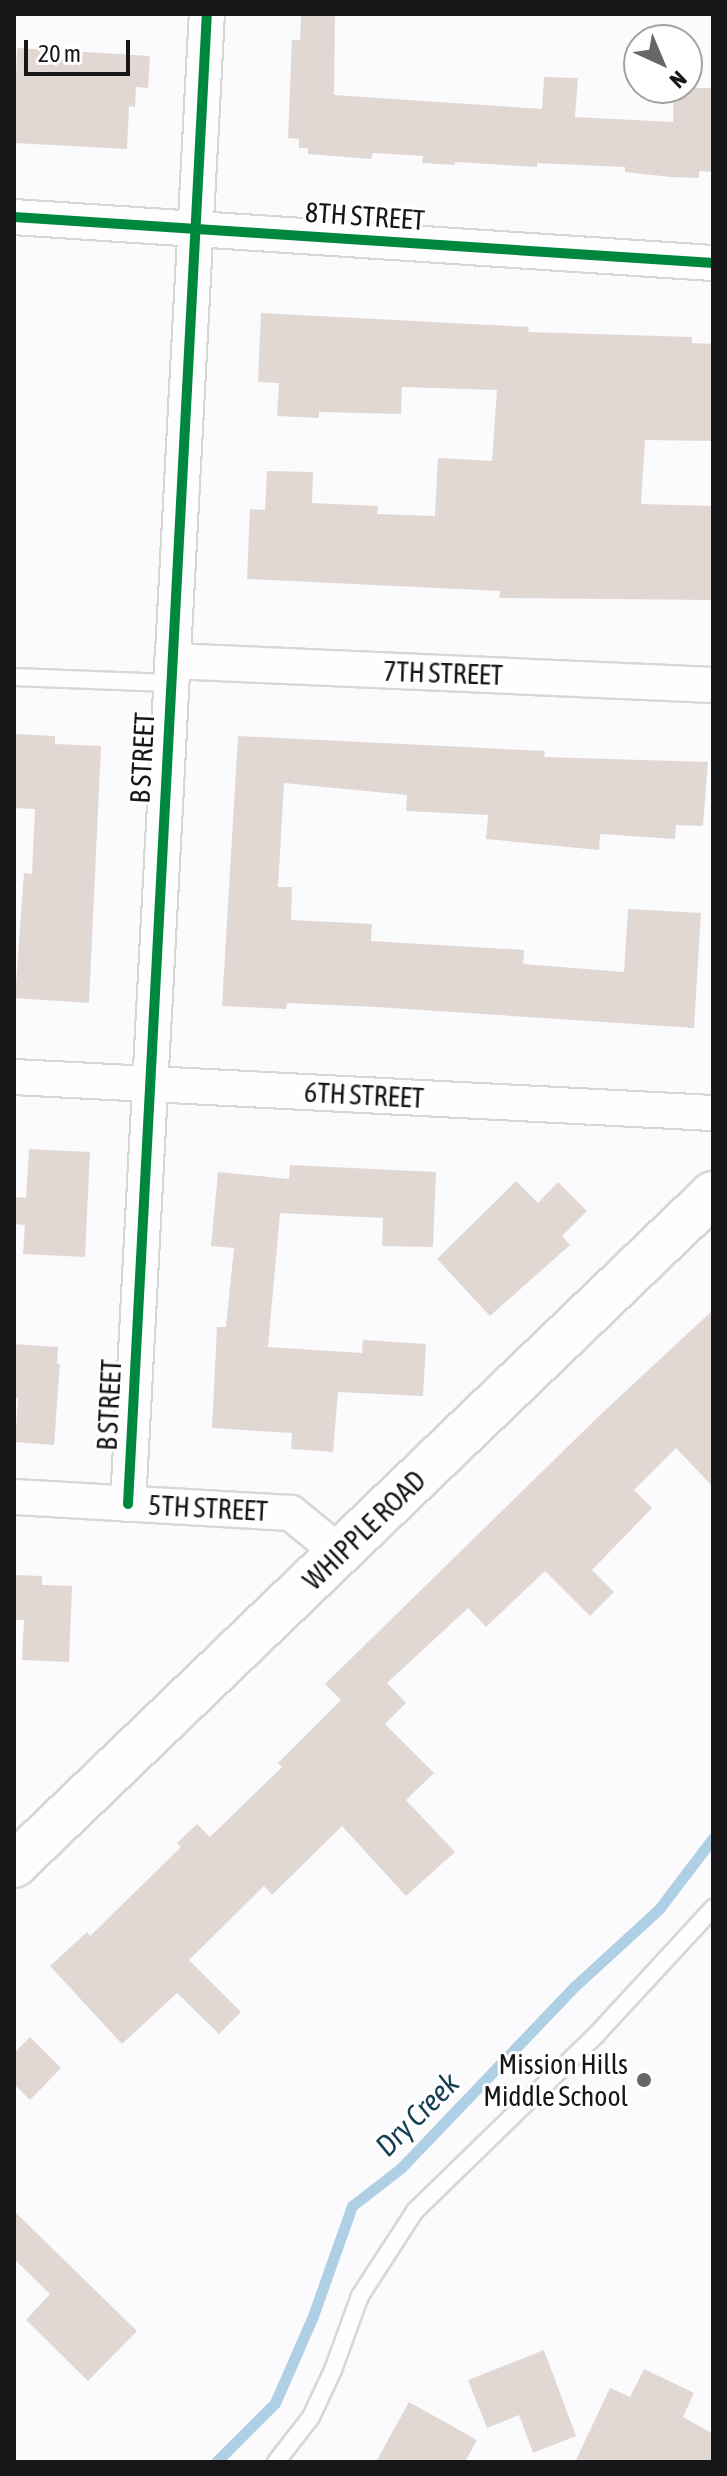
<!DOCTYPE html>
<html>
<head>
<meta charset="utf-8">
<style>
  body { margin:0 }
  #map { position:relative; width:727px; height:2476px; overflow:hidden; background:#fbfafd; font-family:"Asap Condensed",sans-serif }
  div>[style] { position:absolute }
  .stream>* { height:11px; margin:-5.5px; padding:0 5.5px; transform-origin:5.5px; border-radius:5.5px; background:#aecfe4 }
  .building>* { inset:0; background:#e1d8d4 }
  .roads { filter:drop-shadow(2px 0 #d7d7d9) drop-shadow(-2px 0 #d7d7d9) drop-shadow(0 2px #d7d7d9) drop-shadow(0 -2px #d7d7d9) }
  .service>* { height:16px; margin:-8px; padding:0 8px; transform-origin:8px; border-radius:8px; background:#fefeff }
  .minor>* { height:34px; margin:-17px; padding:0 17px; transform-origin:17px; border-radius:17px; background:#fefeff }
  .secondary>* { height:44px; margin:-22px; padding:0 22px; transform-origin:22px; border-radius:22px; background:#fefeff }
  .cycleway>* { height:10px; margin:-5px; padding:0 5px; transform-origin:5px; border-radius:5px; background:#00873e }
  .dots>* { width:22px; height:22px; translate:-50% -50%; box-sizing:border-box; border:4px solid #fff; border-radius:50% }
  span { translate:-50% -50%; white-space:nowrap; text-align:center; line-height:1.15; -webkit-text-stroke:6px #fff; paint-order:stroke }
  .street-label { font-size:28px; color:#171719 }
  .poi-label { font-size:28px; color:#171719 }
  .right { translate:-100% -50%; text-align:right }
  .water-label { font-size:30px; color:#173f53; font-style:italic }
  .frame { position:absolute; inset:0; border:16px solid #171719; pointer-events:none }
  .north { position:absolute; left:623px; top:24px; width:80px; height:80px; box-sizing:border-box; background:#fff; border:2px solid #a2a2a3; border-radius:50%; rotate:136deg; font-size:22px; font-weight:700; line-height:32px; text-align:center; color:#171719 }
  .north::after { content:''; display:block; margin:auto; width:28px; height:36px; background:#676669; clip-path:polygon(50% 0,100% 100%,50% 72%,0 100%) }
  .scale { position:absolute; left:24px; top:40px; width:106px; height:36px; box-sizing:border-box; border:4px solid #171719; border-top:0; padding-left:10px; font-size:24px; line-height:28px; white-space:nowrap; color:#171719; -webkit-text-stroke:6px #fff; paint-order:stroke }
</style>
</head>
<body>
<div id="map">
  <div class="stream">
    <div style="left:216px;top:2462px;width:83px;rotate:-45deg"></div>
    <div style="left:275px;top:2403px;width:95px;rotate:-66.4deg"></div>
    <div style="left:313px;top:2316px;width:117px;rotate:-70.5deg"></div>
    <div style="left:352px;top:2206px;width:62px;rotate:-37.8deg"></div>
    <div style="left:401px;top:2168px;width:252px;rotate:-46.3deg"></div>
    <div style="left:575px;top:1986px;width:114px;rotate:-42.5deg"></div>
    <div style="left:659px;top:1909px;width:89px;rotate:-52.7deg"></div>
  </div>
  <div class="building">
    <div style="clip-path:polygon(301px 14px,335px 14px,334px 95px,542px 109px,544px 77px,578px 78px,575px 117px,673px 122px,674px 88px,713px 88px,713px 172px,699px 171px,699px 178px,671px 177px,625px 172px,625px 167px,537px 163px,537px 167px,455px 162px,455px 165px,422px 163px,423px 156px,373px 153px,371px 159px,308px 154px,308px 148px,299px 148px,299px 139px,288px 138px,292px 40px,300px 40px)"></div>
    <div style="clip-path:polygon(17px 48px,150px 56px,148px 88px,136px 87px,135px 107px,129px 106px,127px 149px,14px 143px)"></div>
    <div style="clip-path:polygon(261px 313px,529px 327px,528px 332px,692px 337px,692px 343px,713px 344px,713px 441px,645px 440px,641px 504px,713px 506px,712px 600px,499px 598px,500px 591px,247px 579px,250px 509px,265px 510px,267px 471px,313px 472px,312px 503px,378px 506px,377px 514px,435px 516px,438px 458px,492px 461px,497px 390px,402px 387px,401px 414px,319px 412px,319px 418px,277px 416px,279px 383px,258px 382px)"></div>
    <div style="clip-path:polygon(14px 734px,55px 736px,55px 744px,101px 746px,89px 1003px,15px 998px,24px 873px,32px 874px,35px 809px,14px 808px)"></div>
    <div style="clip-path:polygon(238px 736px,545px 751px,544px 757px,708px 762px,703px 826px,676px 825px,675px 839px,600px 834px,599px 850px,486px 839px,488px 815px,406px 811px,407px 795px,284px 783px,278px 887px,292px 887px,291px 920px,372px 924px,371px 941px,524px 950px,523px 964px,624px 972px,628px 909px,701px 913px,694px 1028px,377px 1007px,287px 1003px,286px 1009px,222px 1006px)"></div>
    <div style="clip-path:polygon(29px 1149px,90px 1152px,85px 1257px,23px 1254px,25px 1225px,14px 1224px,14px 1197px,26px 1198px)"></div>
    <div style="clip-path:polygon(290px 1165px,436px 1172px,433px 1247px,382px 1246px,383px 1218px,280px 1213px,268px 1347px,362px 1353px,363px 1340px,426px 1344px,423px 1396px,338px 1392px,333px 1452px,291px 1449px,292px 1433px,212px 1428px,217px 1327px,226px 1327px,234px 1248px,211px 1246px,218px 1172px,289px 1179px)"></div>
    <div style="clip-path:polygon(516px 1181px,538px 1203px,558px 1182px,587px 1211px,562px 1236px,570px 1245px,490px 1316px,437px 1259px)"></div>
    <div style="clip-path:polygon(713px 1310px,713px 1487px,676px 1448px,634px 1490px,652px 1508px,592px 1570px,614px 1592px,590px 1616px,545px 1571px,486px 1627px,468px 1608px,387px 1683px,406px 1703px,385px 1724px,434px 1773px,406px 1800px,455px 1852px,406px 1896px,342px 1826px,272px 1895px,264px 1886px,189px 1960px,241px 2012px,219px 2034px,177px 1993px,122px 2044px,50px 1966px,87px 1932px,90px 1936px,181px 1847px,177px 1843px,197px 1824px,210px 1837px,282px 1767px,278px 1763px,341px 1700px,325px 1684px,600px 1415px)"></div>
    <div style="clip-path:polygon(14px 1344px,58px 1347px,57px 1364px,60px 1364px,54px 1445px,15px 1442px,18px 1398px,14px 1398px)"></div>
    <div style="clip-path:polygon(14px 1575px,42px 1576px,42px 1585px,72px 1586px,69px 1662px,22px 1660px,24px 1620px,14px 1620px)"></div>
    <div style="clip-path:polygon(30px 2037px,61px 2068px,30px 2100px,14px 2084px,14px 2053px)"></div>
    <div style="clip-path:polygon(14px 2211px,137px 2331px,88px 2381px,26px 2320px,50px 2294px,14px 2259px)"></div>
    <div style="clip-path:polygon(544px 2350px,576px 2436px,533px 2453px,519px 2415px,487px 2428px,468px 2380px)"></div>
    <div style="clip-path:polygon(644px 2369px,694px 2393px,683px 2417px,713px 2434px,713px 2462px,575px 2462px,610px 2388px,630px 2397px)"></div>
    <div style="clip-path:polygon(409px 2402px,477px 2440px,465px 2462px,376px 2462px)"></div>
  </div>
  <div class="roads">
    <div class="service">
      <div style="left:14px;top:677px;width:156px;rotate:2.2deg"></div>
      <div style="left:276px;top:2462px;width:57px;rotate:-52.1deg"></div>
      <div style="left:311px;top:2417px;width:52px;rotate:-64.9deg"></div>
      <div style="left:333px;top:2370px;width:79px;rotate:-70deg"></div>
      <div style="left:360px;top:2296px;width:101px;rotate:-57.1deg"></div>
      <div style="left:415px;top:2211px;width:252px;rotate:-44.2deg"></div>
      <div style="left:596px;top:2035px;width:173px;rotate:-47.3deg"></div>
    </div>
    <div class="minor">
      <div style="left:14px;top:217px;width:701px;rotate:3.77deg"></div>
      <div style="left:172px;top:661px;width:542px;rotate:2.54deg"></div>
      <div style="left:14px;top:1077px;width:700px;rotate:2.95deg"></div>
      <div style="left:14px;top:1497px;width:277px;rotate:3.3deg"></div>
      <div style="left:291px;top:1513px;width:63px;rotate:39.2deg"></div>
      <div style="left:128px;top:1504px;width:1492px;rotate:-86.97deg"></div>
    </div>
    <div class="secondary">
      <div style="left:14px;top:1865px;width:969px;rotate:-43.83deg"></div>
    </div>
  </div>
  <div class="cycleway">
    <div style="left:14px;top:217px;width:701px;rotate:3.77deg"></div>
    <div style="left:128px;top:1504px;width:1492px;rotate:-86.97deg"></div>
  </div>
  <div class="dots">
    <div style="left:644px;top:2080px;background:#676669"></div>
  </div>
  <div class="street-label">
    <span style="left:365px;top:216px;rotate:4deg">8TH STREET</span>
    <span style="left:443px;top:673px;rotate:2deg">7TH STREET</span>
    <span style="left:142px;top:758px;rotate:-87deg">B STREET</span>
    <span style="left:364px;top:1095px;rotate:3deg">6TH STREET</span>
    <span style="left:109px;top:1405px;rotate:-87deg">B STREET</span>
    <span style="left:208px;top:1508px;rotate:3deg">5TH STREET</span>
    <span style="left:364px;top:1530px;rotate:-44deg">WHIPPLE ROAD</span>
  </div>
  <div class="poi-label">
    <span class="right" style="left:628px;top:2080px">Mission Hills<br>Middle School</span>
  </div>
  <div class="water-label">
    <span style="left:417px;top:2114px;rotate:-45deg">Dry Creek</span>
  </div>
  <div class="frame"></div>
  <div class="north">N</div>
  <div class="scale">20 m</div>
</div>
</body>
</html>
